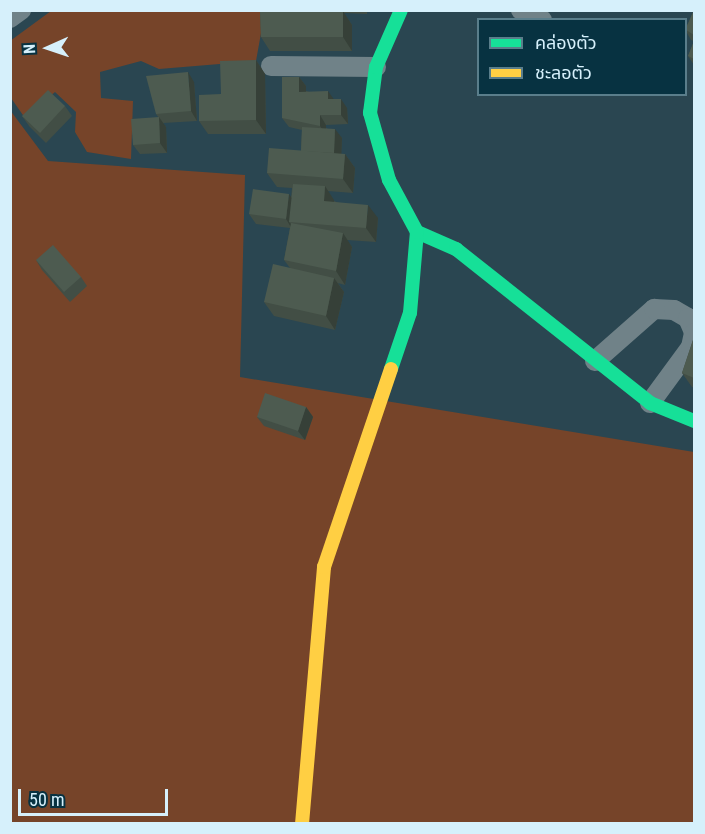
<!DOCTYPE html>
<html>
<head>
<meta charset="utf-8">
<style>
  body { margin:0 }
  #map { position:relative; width:705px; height:834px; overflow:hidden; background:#2a4651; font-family:"Roboto Condensed","Noto Sans Thai",sans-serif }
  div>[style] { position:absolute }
  .green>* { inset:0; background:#764429 }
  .street>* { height:20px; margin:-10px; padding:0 10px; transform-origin:10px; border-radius:10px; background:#708288 }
  .fast>* { height:14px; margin:-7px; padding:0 7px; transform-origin:7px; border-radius:7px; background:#16e098 }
  .slow>* { height:14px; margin:-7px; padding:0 7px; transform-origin:7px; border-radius:7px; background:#ffcf43 }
  .wall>* { inset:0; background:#424e45 }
  .shaded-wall>* { inset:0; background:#364038 }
  .building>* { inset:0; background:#4d5b50 }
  span { translate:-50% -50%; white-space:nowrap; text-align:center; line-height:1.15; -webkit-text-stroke:6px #073241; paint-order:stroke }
  .frame { position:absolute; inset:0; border:12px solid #d6f0fb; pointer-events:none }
  .legend { position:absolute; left:477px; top:18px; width:210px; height:78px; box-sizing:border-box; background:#073241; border:2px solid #5a7e8b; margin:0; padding:8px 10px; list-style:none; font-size:18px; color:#d6f0fb }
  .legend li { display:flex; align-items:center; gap:12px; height:30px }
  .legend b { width:30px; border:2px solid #5a7e8b }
  .north { position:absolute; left:18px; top:18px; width:60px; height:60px; -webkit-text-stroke:4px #073241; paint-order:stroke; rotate:267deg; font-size:16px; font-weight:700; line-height:24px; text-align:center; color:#d6f0fb }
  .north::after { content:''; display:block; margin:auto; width:21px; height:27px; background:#d6f0fb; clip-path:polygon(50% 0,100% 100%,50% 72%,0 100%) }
  .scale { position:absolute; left:18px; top:789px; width:150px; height:27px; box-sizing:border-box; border:3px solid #d6f0fb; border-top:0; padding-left:8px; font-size:18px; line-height:21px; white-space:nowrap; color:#d6f0fb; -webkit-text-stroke:4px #073241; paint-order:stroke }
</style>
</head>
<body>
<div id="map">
  <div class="green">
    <div style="clip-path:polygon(51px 11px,265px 11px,256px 61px,159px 69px,141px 61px,100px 72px,101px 98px,133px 101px,131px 159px,87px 152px,75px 132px,76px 112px,55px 92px,25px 118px,11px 98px,10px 41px)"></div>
    <div style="clip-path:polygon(10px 110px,48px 161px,245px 175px,240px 377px,694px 452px,694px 823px,11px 823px)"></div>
  </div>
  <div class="street">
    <div style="left:521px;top:10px;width:23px;rotate:25deg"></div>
    <div style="left:10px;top:18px;width:14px;rotate:-36deg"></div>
    <div style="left:271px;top:66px;width:105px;rotate:0.5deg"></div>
    <div style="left:595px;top:361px;width:79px;rotate:-41.4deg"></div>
    <div style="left:654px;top:309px;width:20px;rotate:3deg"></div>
    <div style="left:674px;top:310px;width:16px;rotate:30deg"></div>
    <div style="left:688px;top:318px;width:15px;rotate:67deg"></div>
    <div style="left:650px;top:403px;width:69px;rotate:-53.8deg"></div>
    <div style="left:691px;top:347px;width:14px;rotate:-78deg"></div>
  </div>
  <div class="fast">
    <div style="left:417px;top:232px;width:43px;rotate:23.6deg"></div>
    <div style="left:456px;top:249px;width:248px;rotate:38.4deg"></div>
    <div style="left:650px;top:403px;width:48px;rotate:22.2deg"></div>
    <div style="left:391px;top:369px;width:59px;rotate:-71.3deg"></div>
    <div style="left:410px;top:313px;width:81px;rotate:-85.1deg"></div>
    <div style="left:417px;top:232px;width:59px;rotate:-118.3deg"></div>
    <div style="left:389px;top:180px;width:70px;rotate:-105.8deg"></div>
    <div style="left:370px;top:113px;width:46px;rotate:-82.6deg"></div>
    <div style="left:376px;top:67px;width:62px;rotate:-66.3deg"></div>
  </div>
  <div class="slow">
    <div style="left:302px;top:824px;width:258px;rotate:-85.1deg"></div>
    <div style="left:324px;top:567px;width:209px;rotate:-71.3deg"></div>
  </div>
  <div class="wall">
    <div style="clip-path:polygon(260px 10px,367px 10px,367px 14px,344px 13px,352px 25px,352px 51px,270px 51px,261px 37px)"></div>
    <div style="clip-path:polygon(694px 10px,694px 65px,688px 56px,694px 41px,691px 40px,686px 31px,686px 28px)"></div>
    <div style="clip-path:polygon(256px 60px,265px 74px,266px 134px,208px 134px,199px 121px,221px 94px)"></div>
    <div style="clip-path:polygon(299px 77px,306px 86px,306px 91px,333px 99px,347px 108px,348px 124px,326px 125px,326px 128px,342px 138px,341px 154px,345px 154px,355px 168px,353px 193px,328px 191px,334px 201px,378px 218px,376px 242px,347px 240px,352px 247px,345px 285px,338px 283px,344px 292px,335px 330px,274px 316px,264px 302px,290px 268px,284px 260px,290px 228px,256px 224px,249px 214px,291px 198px,292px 188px,277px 187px,267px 173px,301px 151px,302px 130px,289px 127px,282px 118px)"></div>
    <div style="clip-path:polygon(194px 82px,197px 121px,163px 123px,166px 127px,167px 153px,140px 154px,133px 145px,159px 118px,156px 114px)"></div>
    <div style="clip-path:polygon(65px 106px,72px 116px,46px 143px,29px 126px,22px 116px)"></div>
    <div style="clip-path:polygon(36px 260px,81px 277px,87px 286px,70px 302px,42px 270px)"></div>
    <div style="clip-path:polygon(694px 337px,694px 388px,692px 387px,682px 373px)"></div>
    <div style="clip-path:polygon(306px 407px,313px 417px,305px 440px,264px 426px,257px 417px)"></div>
  </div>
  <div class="shaded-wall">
    <div style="clip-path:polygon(343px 11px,352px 25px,352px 51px,343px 37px)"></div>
    <div style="clip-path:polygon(256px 60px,265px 74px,266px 134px,256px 120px)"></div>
    <div style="clip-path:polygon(188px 72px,194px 82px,197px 121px,191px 111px)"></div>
    <div style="clip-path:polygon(299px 77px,306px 86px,306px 101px,299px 92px)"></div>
    <div style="clip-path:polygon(328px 91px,335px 101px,328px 99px)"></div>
    <div style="clip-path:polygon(341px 99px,347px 108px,348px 124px,341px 115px)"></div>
    <div style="clip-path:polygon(320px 115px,326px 125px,326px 135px,320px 126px)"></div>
    <div style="clip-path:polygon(159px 117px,166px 127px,167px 153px,160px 143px)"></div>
    <div style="clip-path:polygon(335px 129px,342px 138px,341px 163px,334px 153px)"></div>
    <div style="clip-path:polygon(345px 154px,355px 168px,353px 193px,343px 179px)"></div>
    <div style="clip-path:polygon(325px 186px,334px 200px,333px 214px,324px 201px)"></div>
    <div style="clip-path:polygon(289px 194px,296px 204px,289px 222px,293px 226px,292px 229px,286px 219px)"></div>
    <div style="clip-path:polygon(368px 205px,378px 218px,376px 242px,366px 228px)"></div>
    <div style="clip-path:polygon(343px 233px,352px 247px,345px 285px,336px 271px)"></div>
    <div style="clip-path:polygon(334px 278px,344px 292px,335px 330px,326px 316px)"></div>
    <div style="clip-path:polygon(306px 407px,313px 417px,305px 440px,298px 431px)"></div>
  </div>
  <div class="building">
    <div style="clip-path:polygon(260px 10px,343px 11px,343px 37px,261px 37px)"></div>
    <div style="clip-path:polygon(694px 10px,694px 35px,686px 30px,686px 28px)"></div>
    <div style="clip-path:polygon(694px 41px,694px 59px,688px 56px)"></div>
    <div style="clip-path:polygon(256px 60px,256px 120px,199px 121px,199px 95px,221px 94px,220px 61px)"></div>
    <div style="clip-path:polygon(188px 72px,191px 111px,156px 114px,146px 76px)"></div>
    <div style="clip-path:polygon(282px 77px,299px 77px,299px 92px,328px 91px,328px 99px,341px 99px,341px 115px,320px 115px,320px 126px,282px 118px)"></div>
    <div style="clip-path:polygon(48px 90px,65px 106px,40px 133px,22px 116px)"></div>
    <div style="clip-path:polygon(159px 117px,160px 143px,133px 145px,131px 119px)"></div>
    <div style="clip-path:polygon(302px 127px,335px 129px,334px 153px,301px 151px)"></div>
    <div style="clip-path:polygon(269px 148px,345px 154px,343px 179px,267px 173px)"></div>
    <div style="clip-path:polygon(293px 184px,325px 186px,324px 201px,368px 205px,366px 228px,289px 222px)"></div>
    <div style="clip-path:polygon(253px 189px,289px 194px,286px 219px,249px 214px)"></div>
    <div style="clip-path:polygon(291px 223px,343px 233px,336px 271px,284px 260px)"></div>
    <div style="clip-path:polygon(53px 245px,81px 277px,64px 292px,36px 260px)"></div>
    <div style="clip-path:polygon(273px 264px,334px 278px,326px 316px,264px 302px)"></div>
    <div style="clip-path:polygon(694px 337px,694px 378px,682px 373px)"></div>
    <div style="clip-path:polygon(265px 393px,306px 407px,298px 431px,257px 417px)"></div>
  </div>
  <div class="frame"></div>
  <ul class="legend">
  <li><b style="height:8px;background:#16e098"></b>คล่องตัว</li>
  <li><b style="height:8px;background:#ffcf43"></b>ชะลอตัว</li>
  </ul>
  <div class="north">N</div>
  <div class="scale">50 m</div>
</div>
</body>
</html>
